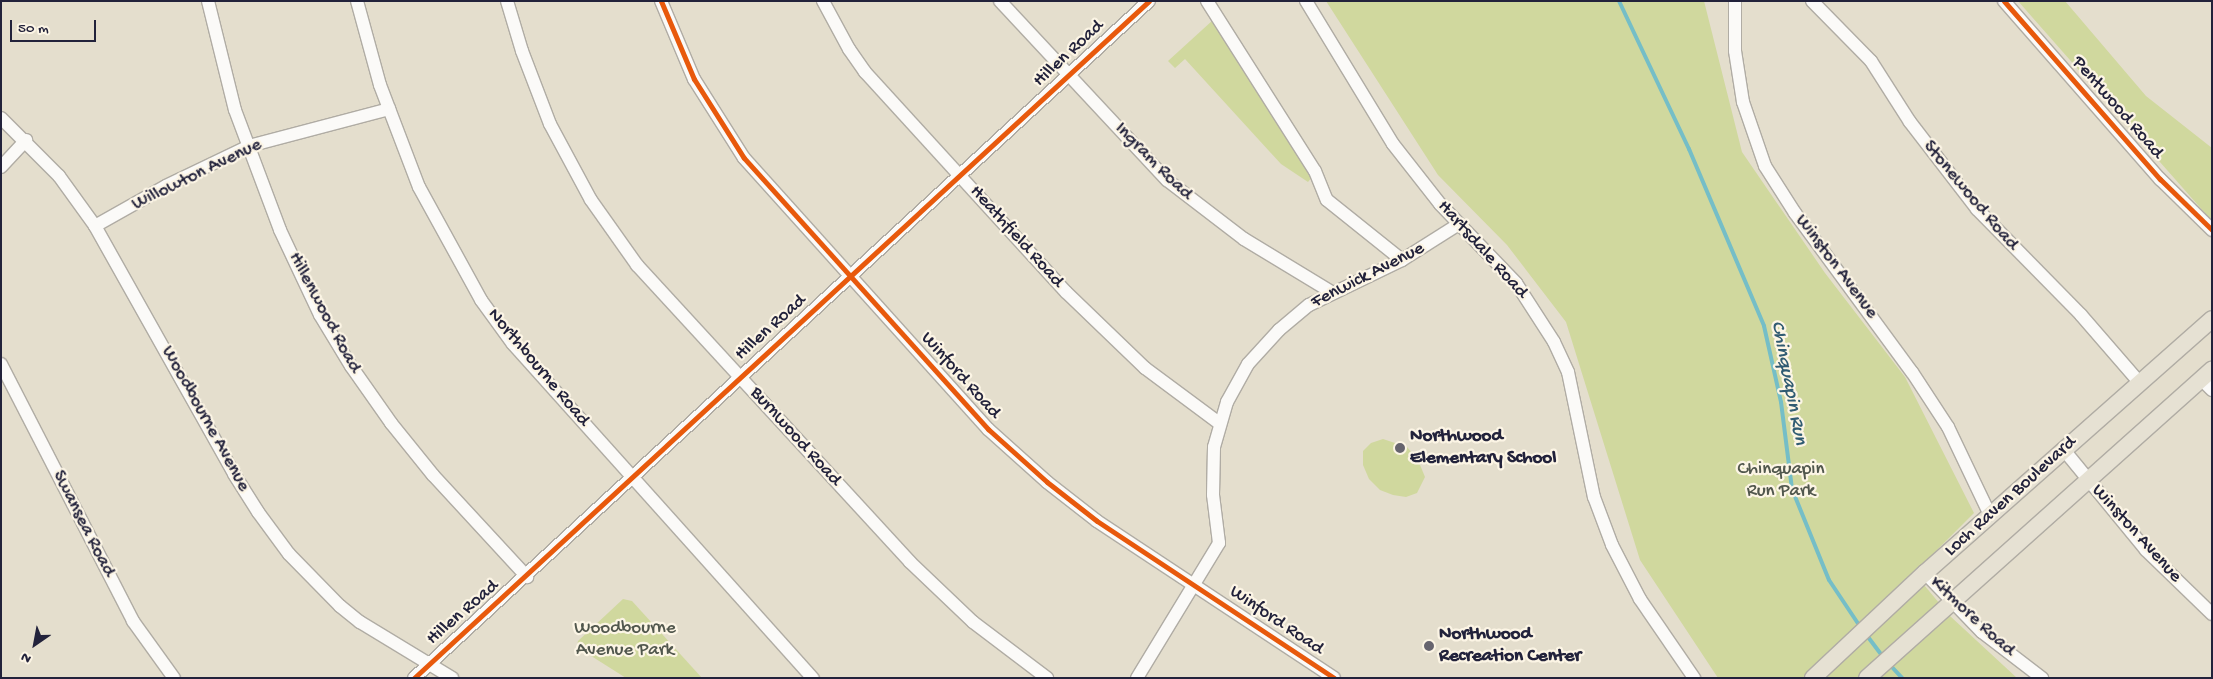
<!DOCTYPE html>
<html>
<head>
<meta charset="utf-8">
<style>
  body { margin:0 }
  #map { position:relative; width:2213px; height:679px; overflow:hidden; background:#e4decd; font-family:"Gochi Hand",sans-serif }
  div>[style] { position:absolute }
  .green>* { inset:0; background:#d0d89e }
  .stream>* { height:4px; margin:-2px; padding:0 2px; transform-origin:2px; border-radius:2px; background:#75bec7 }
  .roads { filter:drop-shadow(1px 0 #b0aca4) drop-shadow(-1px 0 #b0aca4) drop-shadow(0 1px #b0aca4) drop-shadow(0 -1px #b0aca4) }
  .minor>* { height:12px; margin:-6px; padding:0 6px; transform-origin:6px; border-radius:6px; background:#fbfaf8 }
  .major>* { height:16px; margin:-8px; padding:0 8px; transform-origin:8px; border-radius:8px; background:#e6e1d3 }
  .cycleway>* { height:5px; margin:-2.5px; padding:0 2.5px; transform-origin:2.5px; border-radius:2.5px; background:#e8590c }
  .dots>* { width:14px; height:14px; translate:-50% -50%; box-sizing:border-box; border:2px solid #fcf5e5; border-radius:50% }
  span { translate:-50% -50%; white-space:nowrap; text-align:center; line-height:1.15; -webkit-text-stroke:4.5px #fcf5e5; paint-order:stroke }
  .street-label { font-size:19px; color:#22223b }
  .poi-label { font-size:19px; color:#22223b; font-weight:700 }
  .left { translate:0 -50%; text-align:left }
  .park-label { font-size:19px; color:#51574d }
  .water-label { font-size:20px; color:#305b72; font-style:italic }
  .frame { position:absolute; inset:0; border:2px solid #22223b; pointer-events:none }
  .north { position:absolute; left:10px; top:619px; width:50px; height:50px; -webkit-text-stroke:4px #fcf5e5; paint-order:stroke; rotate:213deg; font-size:14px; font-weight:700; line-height:20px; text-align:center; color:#22223b }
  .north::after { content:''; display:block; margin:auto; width:18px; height:22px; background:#22223b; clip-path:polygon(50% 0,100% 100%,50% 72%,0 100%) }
  .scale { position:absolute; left:10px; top:20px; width:86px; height:22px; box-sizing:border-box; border:2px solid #22223b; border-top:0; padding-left:6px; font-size:15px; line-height:18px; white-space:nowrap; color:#22223b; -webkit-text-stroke:4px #fcf5e5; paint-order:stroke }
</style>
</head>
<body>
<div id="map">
  <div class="green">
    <div style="clip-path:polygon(1326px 1px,1704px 1px,1742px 152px,1825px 273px,1905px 377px,1974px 513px,1914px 573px,1950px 616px,2017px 678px,1718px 678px,1640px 560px,1566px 322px,1507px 245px,1438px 175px)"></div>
    <div style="clip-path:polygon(2018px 1px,2065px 1px,2146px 96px,2212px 148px,2212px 221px)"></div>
    <div style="clip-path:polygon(1213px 20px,1312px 177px,1308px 182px,1281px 164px,1185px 59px,1175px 68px,1168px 61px)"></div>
    <div style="clip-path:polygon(1383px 439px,1407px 447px,1418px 460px,1425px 477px,1417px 493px,1406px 497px,1393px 495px,1380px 490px,1369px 479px,1363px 465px,1363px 451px,1371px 443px)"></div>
    <div style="clip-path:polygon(623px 599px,632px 601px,702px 678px,626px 678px,577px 647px,578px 641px)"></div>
  </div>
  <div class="stream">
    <div style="left:1619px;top:1px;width:164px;rotate:64.7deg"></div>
    <div style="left:1689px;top:149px;width:192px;rotate:67deg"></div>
    <div style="left:1764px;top:326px;width:78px;rotate:77.4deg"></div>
    <div style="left:1781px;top:402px;width:88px;rotate:82.8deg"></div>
    <div style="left:1792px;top:489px;width:98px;rotate:67.9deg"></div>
    <div style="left:1829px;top:580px;width:58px;rotate:56.3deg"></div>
    <div style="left:1865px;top:633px;width:31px;rotate:53deg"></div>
    <div style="left:1890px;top:665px;width:18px;rotate:47deg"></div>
  </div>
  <div class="roads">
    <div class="minor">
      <div style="left:208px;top:1px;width:112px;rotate:76.1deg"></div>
      <div style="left:235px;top:110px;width:128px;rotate:69.4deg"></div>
      <div style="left:280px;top:230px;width:94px;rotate:64.8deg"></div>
      <div style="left:320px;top:315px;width:60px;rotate:58.7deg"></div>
      <div style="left:351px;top:366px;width:70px;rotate:54.9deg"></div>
      <div style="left:391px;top:423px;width:67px;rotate:51.1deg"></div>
      <div style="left:433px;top:475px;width:139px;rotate:47.3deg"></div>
      <div style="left:357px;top:1px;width:87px;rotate:74.7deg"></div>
      <div style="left:380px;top:85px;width:109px;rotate:69.1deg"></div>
      <div style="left:419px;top:187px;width:129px;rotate:61.2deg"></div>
      <div style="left:481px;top:300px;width:54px;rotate:54deg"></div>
      <div style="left:513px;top:344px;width:449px;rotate:48.1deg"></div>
      <div style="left:507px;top:1px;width:52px;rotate:73.3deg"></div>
      <div style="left:522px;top:51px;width:78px;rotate:69deg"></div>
      <div style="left:550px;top:124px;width:86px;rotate:61.7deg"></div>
      <div style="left:591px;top:200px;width:80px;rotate:54.7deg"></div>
      <div style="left:637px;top:265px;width:403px;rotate:47.4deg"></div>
      <div style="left:910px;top:562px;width:87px;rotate:43.6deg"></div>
      <div style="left:973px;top:622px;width:93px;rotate:37.1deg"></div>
      <div style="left:661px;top:1px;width:85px;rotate:67.1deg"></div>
      <div style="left:694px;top:79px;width:93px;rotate:57.7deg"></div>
      <div style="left:744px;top:158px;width:365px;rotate:48deg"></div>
      <div style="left:988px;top:429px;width:79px;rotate:41.9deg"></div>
      <div style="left:1047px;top:482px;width:63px;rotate:38deg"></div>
      <div style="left:1097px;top:521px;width:284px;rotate:33.5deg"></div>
      <div style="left:823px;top:1px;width:55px;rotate:61.6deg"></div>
      <div style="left:849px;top:49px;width:28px;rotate:55deg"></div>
      <div style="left:865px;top:72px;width:298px;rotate:47.6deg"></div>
      <div style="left:1066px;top:292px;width:110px;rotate:43.9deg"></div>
      <div style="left:1145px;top:368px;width:92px;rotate:36.6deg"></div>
      <div style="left:1000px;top:1px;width:245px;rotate:47deg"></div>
      <div style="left:1167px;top:180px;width:97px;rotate:37.5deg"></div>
      <div style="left:1244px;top:239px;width:102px;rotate:31.3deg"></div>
      <div style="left:1207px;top:1px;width:201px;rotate:57.6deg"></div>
      <div style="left:1315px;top:171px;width:31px;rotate:68deg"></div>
      <div style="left:1327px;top:200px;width:96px;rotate:38.7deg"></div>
      <div style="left:1306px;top:1px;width:167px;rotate:58.7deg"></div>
      <div style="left:1393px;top:144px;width:76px;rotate:51.9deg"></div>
      <div style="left:1440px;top:204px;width:110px;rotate:46.1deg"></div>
      <div style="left:1516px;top:283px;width:70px;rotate:57.2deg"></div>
      <div style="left:1554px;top:342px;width:33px;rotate:65deg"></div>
      <div style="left:1568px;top:372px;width:128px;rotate:78.3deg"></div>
      <div style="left:1594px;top:497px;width:51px;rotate:69.4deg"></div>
      <div style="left:1612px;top:545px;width:61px;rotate:62.6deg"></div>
      <div style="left:1640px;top:599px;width:96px;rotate:55.6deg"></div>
      <div style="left:1735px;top:1px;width:50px;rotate:90deg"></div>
      <div style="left:1735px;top:51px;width:52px;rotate:81.1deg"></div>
      <div style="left:1743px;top:102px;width:68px;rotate:71deg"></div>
      <div style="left:1765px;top:166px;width:56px;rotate:57.4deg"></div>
      <div style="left:1795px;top:213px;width:197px;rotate:53.7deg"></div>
      <div style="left:1912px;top:372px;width:66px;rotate:56.8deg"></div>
      <div style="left:1948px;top:427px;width:98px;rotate:64.5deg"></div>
      <div style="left:1812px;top:1px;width:84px;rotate:45.5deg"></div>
      <div style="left:1871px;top:61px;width:72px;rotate:57.4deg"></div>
      <div style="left:1910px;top:122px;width:110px;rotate:52.4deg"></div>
      <div style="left:1977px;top:209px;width:148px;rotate:45.5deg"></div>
      <div style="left:2081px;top:315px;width:90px;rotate:49.1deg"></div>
      <div style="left:2004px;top:1px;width:237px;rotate:48.8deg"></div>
      <div style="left:2160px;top:179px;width:73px;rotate:44.4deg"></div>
      <div style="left:1px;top:118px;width:82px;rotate:45deg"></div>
      <div style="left:59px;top:176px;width:62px;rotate:54.2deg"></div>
      <div style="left:95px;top:226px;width:284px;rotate:60.7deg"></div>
      <div style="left:234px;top:474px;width:45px;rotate:57.7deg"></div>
      <div style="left:258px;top:512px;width:52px;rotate:53.6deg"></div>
      <div style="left:289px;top:554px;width:73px;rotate:45.6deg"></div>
      <div style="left:340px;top:606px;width:26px;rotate:39deg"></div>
      <div style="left:360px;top:622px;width:108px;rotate:31.3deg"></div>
      <div style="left:1px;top:167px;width:37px;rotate:-47deg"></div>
      <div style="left:95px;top:226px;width:81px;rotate:-29.4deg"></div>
      <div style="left:166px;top:186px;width:92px;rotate:-25.7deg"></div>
      <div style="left:249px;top:146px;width:145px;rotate:-14.8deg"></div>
      <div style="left:1px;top:364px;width:289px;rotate:62.8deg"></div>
      <div style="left:133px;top:621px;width:70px;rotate:54.3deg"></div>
      <div style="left:2201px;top:379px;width:16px;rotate:45deg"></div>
      <div style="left:2064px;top:450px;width:129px;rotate:50.6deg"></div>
      <div style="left:2146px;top:550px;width:92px;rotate:44.1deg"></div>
      <div style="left:1925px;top:573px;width:82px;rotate:46deg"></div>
      <div style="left:1982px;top:632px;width:76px;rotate:37.5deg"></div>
      <div style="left:414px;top:678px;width:999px;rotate:-42.65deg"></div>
      <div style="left:1137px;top:678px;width:158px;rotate:-58.7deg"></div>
      <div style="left:1219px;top:543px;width:48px;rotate:-97.1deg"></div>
      <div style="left:1213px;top:495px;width:48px;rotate:-88.8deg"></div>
      <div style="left:1214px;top:447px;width:47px;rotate:-73.9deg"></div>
      <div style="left:1227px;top:402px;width:43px;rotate:-61.1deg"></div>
      <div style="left:1248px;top:364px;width:46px;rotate:-47.6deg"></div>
      <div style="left:1279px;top:330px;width:39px;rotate:-40deg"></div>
      <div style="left:1309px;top:305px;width:103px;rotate:-25.8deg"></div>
      <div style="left:1402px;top:260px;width:67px;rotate:-32.3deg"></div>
    </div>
    <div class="major">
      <div style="left:1813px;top:678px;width:154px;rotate:-43.2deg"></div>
      <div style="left:1925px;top:573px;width:383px;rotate:-41.5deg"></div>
      <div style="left:1867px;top:678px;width:463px;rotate:-41.8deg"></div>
    </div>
  </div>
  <div class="cycleway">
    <div style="left:661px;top:1px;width:85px;rotate:67.1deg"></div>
    <div style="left:694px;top:79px;width:93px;rotate:57.7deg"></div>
    <div style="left:744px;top:158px;width:365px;rotate:48deg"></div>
    <div style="left:988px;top:429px;width:79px;rotate:41.9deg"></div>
    <div style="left:1047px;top:482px;width:63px;rotate:38deg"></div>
    <div style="left:1097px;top:521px;width:284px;rotate:33.5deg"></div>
    <div style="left:2004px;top:1px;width:237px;rotate:48.8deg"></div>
    <div style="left:2160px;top:179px;width:73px;rotate:44.4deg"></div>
    <div style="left:414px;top:678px;width:999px;rotate:-42.65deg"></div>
  </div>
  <div class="dots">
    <div style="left:1400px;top:448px;background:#66646e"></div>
    <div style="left:1429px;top:646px;background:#66646e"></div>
  </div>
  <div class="street-label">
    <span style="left:1069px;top:54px;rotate:-43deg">Hillen Road</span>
    <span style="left:2117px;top:108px;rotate:49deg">Pentwood Road</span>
    <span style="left:1153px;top:162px;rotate:45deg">Ingram Road</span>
    <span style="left:197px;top:175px;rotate:-26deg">Willowton Avenue</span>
    <span style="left:1970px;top:196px;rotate:50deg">Stonewood Road</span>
    <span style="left:1016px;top:237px;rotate:48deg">Heathfield Road</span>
    <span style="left:1482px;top:250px;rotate:48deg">Hartsdale Road</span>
    <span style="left:1836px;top:267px;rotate:53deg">Winston Avenue</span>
    <span style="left:1368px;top:276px;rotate:-27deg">Fenwick Avenue</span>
    <span style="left:324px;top:313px;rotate:62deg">Hillenwood Road</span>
    <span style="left:771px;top:328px;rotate:-42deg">Hillen Road</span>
    <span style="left:538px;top:368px;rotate:50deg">Northbourne Road</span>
    <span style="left:960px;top:376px;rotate:48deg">Winford Road</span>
    <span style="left:205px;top:419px;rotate:61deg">Woodbourne Avenue</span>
    <span style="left:795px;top:437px;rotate:48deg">Burnwood Road</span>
    <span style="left:2011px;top:497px;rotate:-42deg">Loch Raven Boulevard</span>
    <span style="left:83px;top:524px;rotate:63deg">Swansea Road</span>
    <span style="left:2136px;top:534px;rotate:48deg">Winston Avenue</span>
    <span style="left:463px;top:613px;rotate:-41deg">Hillen Road</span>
    <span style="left:1972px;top:617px;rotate:43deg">Kitmore Road</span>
    <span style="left:1276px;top:621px;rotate:34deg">Winford Road</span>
  </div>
  <div class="poi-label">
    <span class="left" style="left:1410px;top:448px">Northwood<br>Elementary School</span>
    <span class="left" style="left:1439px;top:646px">Northwood<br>Recreation Center</span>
  </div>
  <div class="park-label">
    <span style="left:1781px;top:481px">Chinquapin<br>Run Park</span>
    <span style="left:625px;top:640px">Woodbourne<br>Avenue Park</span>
  </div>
  <div class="water-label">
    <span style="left:1788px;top:383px;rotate:79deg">Chinquapin Run</span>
  </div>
  <div class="frame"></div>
  <div class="north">N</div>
  <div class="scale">50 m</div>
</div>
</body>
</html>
